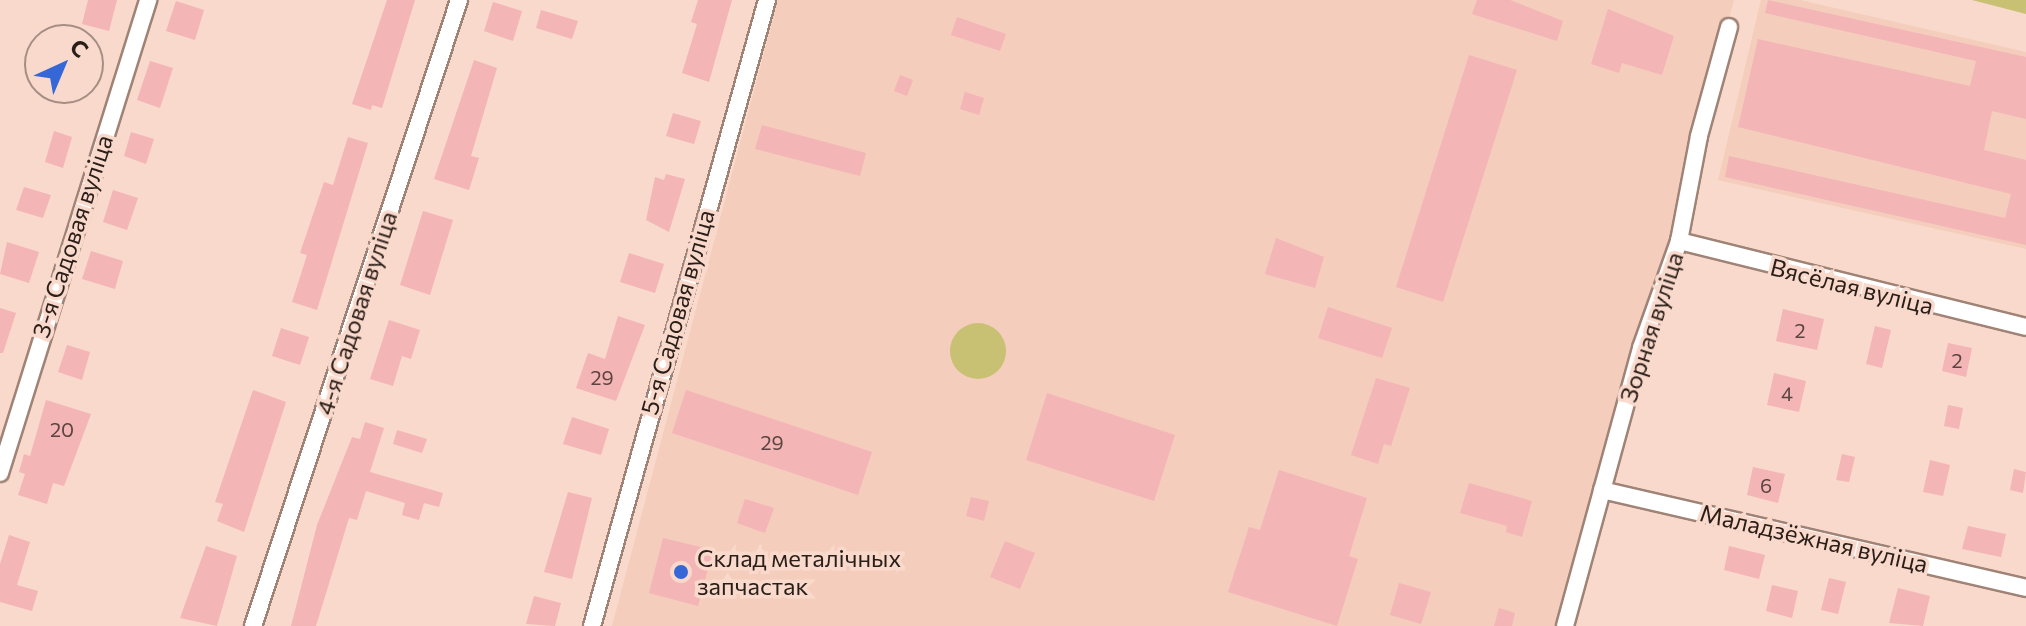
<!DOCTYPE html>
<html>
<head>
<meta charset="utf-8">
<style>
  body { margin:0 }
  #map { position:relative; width:2026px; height:626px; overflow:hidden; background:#f9d9cb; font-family:Commissioner,sans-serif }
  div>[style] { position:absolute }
  .built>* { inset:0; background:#f4cdbc }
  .green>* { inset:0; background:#c8c073 }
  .round { border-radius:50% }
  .building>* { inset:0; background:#f3b5b6 }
  .roads { filter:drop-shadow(2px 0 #9f8376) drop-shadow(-2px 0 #9f8376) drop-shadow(0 2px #9f8376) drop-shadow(0 -2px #9f8376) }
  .street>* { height:16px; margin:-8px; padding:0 8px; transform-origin:8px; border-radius:8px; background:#fff }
  .dots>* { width:22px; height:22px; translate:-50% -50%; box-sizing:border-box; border:4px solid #f9d9cb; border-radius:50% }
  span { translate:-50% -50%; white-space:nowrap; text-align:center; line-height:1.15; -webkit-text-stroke:7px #f9d9cb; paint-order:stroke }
  .number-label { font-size:20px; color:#5c4440 }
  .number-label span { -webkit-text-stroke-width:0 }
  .street-label { font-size:24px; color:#2a1e19 }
  .poi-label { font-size:24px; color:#2a1e19 }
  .left { translate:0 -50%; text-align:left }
  .north { position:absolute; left:24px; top:24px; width:80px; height:80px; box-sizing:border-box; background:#f9d9cb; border:2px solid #a68e84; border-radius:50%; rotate:44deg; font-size:22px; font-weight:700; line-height:32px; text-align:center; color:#2a1e19 }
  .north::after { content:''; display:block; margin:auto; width:28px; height:36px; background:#3667d7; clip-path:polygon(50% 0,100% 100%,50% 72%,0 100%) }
</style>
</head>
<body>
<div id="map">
  <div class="built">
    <div style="clip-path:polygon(778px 0,1734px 0,1632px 382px,1558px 626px,612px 626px)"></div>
    <div style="clip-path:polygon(1761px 0,1800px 0,2026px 52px,2026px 249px,1718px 180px)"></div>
  </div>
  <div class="green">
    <div style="clip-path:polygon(1972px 0,2026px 0,2026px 14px)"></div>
    <div class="round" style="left:950px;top:323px;width:56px;height:56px"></div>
  </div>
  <div class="building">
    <div style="clip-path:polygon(88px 0,117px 0,109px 31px,82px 24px)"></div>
    <div style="clip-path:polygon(387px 0,415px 0,382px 108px,372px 105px,371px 110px,352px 104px)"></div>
    <div style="clip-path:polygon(698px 0,732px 0,709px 82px,682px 73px,697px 24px,691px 22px)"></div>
    <div style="clip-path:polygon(1477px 0,1510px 0,1563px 21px,1557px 41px,1472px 14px)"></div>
    <div style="clip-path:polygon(1768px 0,2026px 57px,2026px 119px,1992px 111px,1984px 150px,2026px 160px,2026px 245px,1725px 177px,1729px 156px,2005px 218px,2011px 194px,1738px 127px,1758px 39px,1970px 86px,1976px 61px,1765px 13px)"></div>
    <div style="clip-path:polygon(176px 1px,204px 10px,195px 40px,166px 31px)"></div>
    <div style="clip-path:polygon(493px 2px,522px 11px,513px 41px,484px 31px)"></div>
    <div style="clip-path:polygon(1608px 9px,1674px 36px,1662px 75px,1622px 63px,1619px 73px,1591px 64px)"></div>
    <div style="clip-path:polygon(541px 10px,578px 21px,572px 39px,536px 28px)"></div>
    <div style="clip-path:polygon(957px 17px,1006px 34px,1000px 51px,951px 35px)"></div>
    <div style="clip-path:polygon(1469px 55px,1517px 70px,1443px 302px,1396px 287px)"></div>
    <div style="clip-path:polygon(474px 60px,497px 68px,471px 156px,479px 158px,469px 190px,434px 179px)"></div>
    <div style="clip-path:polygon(150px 61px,173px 68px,160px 108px,137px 100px)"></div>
    <div style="clip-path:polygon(900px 75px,913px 80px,907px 96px,894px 91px)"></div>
    <div style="clip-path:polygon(965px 92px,984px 98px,979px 115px,960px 109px)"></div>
    <div style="clip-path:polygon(673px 113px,701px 121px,694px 144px,666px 136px)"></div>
    <div style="clip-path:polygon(762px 125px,866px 153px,860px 176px,755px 149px)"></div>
    <div style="clip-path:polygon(54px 131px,72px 137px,63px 168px,45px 162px)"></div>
    <div style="clip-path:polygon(131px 132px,154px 139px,146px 164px,124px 156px)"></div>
    <div style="clip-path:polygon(348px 137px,368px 143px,317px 310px,292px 302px,307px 255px,300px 253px,324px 182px,333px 185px)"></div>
    <div style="clip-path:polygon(666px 174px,685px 179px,669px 232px,646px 220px,655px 177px,664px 180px)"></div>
    <div style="clip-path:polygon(24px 187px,51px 195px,43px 218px,16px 210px)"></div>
    <div style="clip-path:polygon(113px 190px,138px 198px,127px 230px,103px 222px)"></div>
    <div style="clip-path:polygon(423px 211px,453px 220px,430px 295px,400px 285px)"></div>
    <div style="clip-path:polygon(1276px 238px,1324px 257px,1315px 288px,1265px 274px)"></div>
    <div style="clip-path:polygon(7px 242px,39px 252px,29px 283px,0 274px)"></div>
    <div style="clip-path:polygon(91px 251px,123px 261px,115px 289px,82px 279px)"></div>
    <div style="clip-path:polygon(629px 253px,664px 264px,655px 293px,620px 282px)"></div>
    <div style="clip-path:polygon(1328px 307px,1392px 328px,1382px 358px,1318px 338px)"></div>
    <div style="clip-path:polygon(0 308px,16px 313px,3px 353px,0 353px)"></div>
    <div style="clip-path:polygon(1783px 309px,1824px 319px,1817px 350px,1776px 341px)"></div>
    <div style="clip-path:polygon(618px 316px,645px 325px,616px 401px,576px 388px,588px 353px,605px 359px)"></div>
    <div style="clip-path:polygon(389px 320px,420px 330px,411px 359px,402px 356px,393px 386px,370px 379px)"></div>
    <div style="clip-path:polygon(1875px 326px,1891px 330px,1882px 368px,1866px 364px)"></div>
    <div style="clip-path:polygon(281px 328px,309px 337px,300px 365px,272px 356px)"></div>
    <div style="clip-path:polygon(1948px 343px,1972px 348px,1966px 377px,1942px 371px)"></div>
    <div style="clip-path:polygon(67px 345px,90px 352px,82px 380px,58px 372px)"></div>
    <div style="clip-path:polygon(1774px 373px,1806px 381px,1799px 412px,1767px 405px)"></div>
    <div style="clip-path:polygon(1376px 378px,1410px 388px,1391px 446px,1384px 444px,1378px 464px,1351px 455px)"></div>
    <div style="clip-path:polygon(253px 390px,286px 402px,244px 532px,217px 521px,223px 504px,215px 502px)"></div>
    <div style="clip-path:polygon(686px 390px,872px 452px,858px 495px,672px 433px)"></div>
    <div style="clip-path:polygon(1047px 393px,1175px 435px,1154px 501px,1026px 460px)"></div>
    <div style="clip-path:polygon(46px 400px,91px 414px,64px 486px,53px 483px,47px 504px,18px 495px,25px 474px,19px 472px,24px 454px,30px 456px)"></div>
    <div style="clip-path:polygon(1948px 405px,1963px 408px,1959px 429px,1944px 426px)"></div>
    <div style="clip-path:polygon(572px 417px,609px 429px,601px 455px,563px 444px)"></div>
    <div style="clip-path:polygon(365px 422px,384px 428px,370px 472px,443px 493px,439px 507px,424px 503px,419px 520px,402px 515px,405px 503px,366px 491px,357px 520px,349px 518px,316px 626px,291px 626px,317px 525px,352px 437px,360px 439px)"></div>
    <div style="clip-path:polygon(397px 430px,427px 439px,422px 453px,393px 444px)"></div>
    <div style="clip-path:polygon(1842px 454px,1855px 457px,1849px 482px,1836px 480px)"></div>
    <div style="clip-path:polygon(1930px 460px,1950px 465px,1943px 496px,1923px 492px)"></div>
    <div style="clip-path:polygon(1753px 467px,1785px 474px,1778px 503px,1747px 495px)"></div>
    <div style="clip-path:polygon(2014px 469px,2026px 472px,2023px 493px,2010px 490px)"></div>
    <div style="clip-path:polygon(1279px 470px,1367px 498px,1349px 556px,1358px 559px,1337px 626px,1228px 592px,1249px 527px,1260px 530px)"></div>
    <div style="clip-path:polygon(1469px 483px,1532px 501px,1522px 537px,1506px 532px,1507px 526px,1460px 513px)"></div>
    <div style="clip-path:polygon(568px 492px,592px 498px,572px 579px,544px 572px)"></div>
    <div style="clip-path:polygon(971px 497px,989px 501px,984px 521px,966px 516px)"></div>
    <div style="clip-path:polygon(745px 499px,774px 508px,765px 533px,737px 523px)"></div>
    <div style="clip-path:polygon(1968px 526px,2006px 534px,2001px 557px,1962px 549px)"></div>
    <div style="clip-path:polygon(9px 535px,30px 542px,17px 585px,38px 591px,32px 611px,0 602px,0 564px)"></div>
    <div style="clip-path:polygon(663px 538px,713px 550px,698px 606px,649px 593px)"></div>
    <div style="clip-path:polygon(1005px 541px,1035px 553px,1020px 589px,990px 577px)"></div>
    <div style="clip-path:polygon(206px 546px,237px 556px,217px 626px,180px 618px)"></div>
    <div style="clip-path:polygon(1729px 546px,1765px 555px,1759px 579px,1724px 570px)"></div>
    <div style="clip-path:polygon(1829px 578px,1846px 582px,1838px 614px,1821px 610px)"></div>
    <div style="clip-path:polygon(1399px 583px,1431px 592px,1421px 624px,1390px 615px)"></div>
    <div style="clip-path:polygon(1772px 585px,1798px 591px,1792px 618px,1766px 611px)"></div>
    <div style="clip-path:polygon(1898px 588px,1930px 596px,1923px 626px,1889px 623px)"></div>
    <div style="clip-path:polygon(534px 596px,561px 603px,555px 626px,526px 624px)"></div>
    <div style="clip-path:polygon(1499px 608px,1515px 613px,1512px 626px,1494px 626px)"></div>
  </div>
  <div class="roads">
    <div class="street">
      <div style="left:1679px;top:241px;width:357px;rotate:13.9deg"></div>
      <div style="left:0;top:473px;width:496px;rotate:-72.6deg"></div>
      <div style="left:1602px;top:490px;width:435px;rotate:13deg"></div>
      <div style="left:253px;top:626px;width:659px;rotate:-71.78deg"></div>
      <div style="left:592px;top:626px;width:650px;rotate:-74.38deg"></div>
      <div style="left:1565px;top:626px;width:288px;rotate:-74.7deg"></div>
      <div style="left:1641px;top:348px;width:114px;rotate:-70.4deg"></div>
      <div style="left:1679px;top:241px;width:107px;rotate:-79.2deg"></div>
      <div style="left:1699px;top:136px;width:113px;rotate:-74.6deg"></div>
    </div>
  </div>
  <div class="dots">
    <div style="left:681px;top:572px;background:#3667d7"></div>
  </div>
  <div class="number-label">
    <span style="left:1800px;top:330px">2</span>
    <span style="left:1957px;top:360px">2</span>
    <span style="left:602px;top:377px">29</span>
    <span style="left:1787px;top:393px">4</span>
    <span style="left:62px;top:429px">20</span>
    <span style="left:772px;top:442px">29</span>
    <span style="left:1766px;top:485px">6</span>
  </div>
  <div class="street-label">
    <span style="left:72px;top:236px;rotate:-72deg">3-я Садовая вуліца</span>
    <span style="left:1852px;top:286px;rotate:14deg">Вясёлая вуліца</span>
    <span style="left:677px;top:312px;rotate:-74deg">5-я Садовая вуліца</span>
    <span style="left:356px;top:313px;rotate:-72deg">4-я Садовая вуліца</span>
    <span style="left:1651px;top:327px;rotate:-72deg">Зорная вуліца</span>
    <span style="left:1814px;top:538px;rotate:13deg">Маладзёжная вуліца</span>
  </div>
  <div class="poi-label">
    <span class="left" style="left:697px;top:572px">Склад металічных<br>запчастак</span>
  </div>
  <div class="north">С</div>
</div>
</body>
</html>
